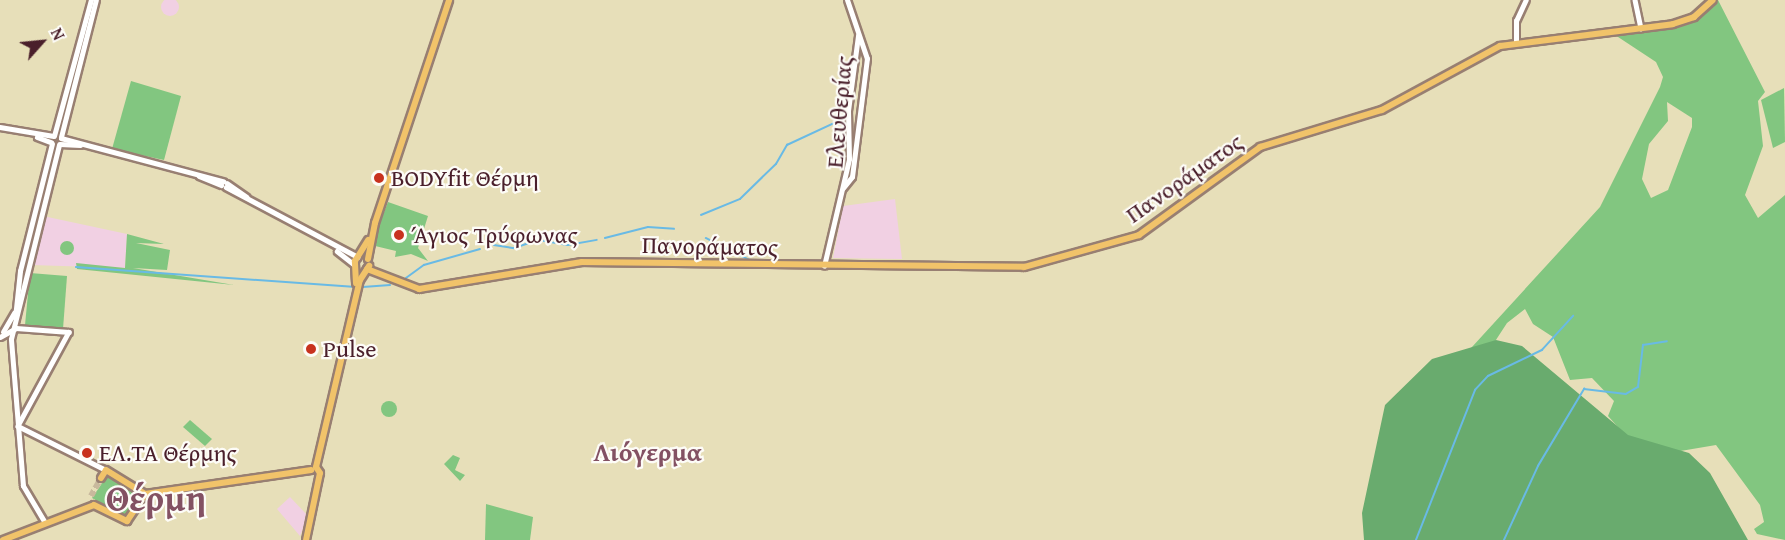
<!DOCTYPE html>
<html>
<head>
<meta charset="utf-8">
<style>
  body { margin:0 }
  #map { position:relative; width:1785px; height:540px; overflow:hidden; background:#e7dfb9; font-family:"Gentium Book Plus",serif }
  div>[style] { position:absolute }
  .built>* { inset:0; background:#f1d0e3 }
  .round { border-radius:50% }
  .green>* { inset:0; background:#82c680 }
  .forest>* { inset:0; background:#69ab6e }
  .stream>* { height:1.5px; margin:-0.75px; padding:0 0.75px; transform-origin:0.75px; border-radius:0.75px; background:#69bae5 }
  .major-tunnel>* { height:6px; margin-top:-3px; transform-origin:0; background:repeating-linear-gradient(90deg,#c8b99d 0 6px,transparent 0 9px) }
  .roads { filter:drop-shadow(2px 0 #987f72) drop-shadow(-2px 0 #987f72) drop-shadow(0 2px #987f72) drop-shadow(0 -2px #987f72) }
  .minor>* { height:4.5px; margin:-2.25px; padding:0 2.25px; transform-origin:2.25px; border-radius:2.25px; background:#fff }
  .major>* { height:6px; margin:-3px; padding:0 3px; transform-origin:3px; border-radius:3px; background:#f1c36a }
  .dots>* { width:16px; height:16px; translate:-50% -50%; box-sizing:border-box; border:3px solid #fdfcf7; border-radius:50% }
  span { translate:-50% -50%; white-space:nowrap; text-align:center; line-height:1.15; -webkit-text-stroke:4.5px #fdfcf7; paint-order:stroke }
  .street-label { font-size:24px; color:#4a1f2b }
  .poi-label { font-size:24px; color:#4a1f2b }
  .left { translate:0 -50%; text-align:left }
  .neighbourhood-label { font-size:26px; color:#835163; font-weight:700 }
  .town-label { font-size:36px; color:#835163; font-weight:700 }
  .north { position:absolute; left:12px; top:12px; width:60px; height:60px; -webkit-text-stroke:4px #fdfcf7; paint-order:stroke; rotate:63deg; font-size:16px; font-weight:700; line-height:24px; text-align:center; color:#4a1f2b }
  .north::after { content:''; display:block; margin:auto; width:21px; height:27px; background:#4a1f2b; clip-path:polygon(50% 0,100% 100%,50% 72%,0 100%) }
</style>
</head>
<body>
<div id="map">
  <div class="built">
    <div class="round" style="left:161px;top:-2px;width:18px;height:18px"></div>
    <div style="clip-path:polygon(895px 199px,902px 259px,833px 258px,843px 206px)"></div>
    <div style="clip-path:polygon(43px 216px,127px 234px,125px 268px,31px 265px)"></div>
    <div style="clip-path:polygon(290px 497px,308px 516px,300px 536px,277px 509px)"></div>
  </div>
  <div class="green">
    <div style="clip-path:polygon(evenodd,1718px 0,1765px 92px,1758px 101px,1763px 146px,1745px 195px,1758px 218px,1785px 195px,1785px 540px,1757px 534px,1754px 529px,1764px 522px,1760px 505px,1716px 445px,1645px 457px,1608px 416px,1614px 401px,1592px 378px,1570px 380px,1553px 337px,1533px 324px,1525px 309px,1507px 323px,1492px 346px,1461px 359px,1600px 207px,1660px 87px,1663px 77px,1656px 62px,1612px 33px,1678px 27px,1718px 0,1667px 102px,1692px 118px,1692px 127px,1668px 190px,1651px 198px,1642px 179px,1649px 144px,1668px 121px,1667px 102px)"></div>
    <div style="clip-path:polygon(131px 81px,181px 96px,164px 160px,112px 149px)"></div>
    <div style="clip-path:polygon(1784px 88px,1785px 142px,1773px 148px,1761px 100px)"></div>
    <div style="clip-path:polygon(388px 202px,428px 216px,418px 248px,428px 261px,411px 254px,395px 257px,396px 251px,371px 245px)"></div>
    <div style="clip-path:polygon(127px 234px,164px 244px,136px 243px,170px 250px,167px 270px,133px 268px,234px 285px,77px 269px,76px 263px,125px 268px)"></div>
    <div class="round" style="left:60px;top:241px;width:14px;height:14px"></div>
    <div style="clip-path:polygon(30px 273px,67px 276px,63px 329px,25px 325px)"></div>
    <div class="round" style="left:381px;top:401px;width:16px;height:16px"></div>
    <div style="clip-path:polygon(190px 420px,212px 439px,205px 446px,183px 427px)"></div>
    <div style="clip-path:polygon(453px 455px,460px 458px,455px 470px,465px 475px,460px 481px,444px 464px)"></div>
    <div style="clip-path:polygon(109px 473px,139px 491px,127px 517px,92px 498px)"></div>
    <div style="clip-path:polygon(486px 504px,533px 517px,530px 540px,485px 540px)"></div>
  </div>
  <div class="forest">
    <div style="clip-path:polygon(1496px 340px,1522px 346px,1628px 435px,1689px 453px,1710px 473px,1748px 540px,1364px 540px,1362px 513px,1385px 405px,1432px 359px)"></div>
  </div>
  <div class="stream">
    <div style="left:701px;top:215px;width:42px;rotate:-22.3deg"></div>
    <div style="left:740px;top:199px;width:50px;rotate:-44.2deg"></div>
    <div style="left:776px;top:164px;width:22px;rotate:-60deg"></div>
    <div style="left:787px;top:145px;width:62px;rotate:-24.9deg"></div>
    <div style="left:605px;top:238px;width:44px;rotate:-14.3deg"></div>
    <div style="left:648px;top:227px;width:26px;rotate:4deg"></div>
    <div style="left:706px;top:238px;width:49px;rotate:26.6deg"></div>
    <div style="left:494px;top:245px;width:20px;rotate:9deg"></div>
    <div style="left:514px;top:248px;width:26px;rotate:-18deg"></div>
    <div style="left:539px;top:240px;width:29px;rotate:10deg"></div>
    <div style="left:568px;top:245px;width:29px;rotate:-10deg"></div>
    <div style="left:76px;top:267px;width:277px;rotate:4.1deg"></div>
    <div style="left:406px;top:278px;width:22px;rotate:-36deg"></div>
    <div style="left:424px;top:265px;width:58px;rotate:-15.9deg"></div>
    <div style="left:363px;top:287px;width:27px;rotate:-4deg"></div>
    <div style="left:1416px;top:540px;width:161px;rotate:-68.5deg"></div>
    <div style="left:1475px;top:390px;width:19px;rotate:-47deg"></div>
    <div style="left:1488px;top:376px;width:60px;rotate:-25.7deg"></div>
    <div style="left:1542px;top:350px;width:46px;rotate:-47.6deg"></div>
    <div style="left:1504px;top:540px;width:81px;rotate:-65.3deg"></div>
    <div style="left:1538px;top:466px;width:90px;rotate:-59.1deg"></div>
    <div style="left:1584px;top:389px;width:42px;rotate:6.8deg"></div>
    <div style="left:1626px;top:394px;width:14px;rotate:-30deg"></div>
    <div style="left:1638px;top:387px;width:42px;rotate:-83.2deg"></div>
    <div style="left:1643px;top:345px;width:24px;rotate:-9deg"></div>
  </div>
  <div class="major-tunnel">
    <div style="left:91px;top:496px;width:21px;rotate:-61deg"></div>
  </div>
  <div class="roads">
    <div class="minor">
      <div style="left:1635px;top:0;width:29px;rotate:78deg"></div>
      <div style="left:1516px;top:41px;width:20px;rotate:-90deg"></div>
      <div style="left:1516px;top:21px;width:23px;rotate:-65deg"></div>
      <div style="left:0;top:127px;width:54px;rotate:9.6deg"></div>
      <div style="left:54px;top:136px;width:141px;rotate:-74.8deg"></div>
      <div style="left:37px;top:137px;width:15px;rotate:20deg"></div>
      <div style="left:61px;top:137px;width:141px;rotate:-75.7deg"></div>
      <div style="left:61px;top:138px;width:168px;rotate:14.9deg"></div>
      <div style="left:60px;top:144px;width:20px;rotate:3deg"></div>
      <div style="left:199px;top:176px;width:24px;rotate:22deg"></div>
      <div style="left:227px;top:183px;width:24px;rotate:35deg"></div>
      <div style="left:226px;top:187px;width:149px;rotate:27.9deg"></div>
      <div style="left:843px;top:188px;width:14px;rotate:-51deg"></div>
      <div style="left:852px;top:177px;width:119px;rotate:-82.8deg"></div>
      <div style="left:867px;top:59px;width:62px;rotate:-108.7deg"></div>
      <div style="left:337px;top:251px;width:23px;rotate:38deg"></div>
      <div style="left:824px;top:266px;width:110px;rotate:-76.8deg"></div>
      <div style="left:849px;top:159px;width:48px;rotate:-91.2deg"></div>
      <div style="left:848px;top:111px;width:76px;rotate:-82.4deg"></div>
      <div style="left:15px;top:318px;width:47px;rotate:-83.9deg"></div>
      <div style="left:20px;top:271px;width:131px;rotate:-75.9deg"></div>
      <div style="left:3px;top:332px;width:22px;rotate:-60deg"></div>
      <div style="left:0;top:337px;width:18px;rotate:-29deg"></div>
      <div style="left:16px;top:328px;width:53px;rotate:4.3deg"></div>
      <div style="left:69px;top:332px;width:107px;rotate:118.5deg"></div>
      <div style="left:18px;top:426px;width:98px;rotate:26.6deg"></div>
      <div style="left:45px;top:523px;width:43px;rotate:-120.7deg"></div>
      <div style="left:23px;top:486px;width:147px;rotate:-94.7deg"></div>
      <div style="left:11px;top:339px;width:200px;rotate:-76.1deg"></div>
    </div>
    <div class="major">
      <div style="left:368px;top:259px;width:37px;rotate:-79deg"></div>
      <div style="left:375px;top:223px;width:235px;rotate:-71.6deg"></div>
      <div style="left:367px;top:269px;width:56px;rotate:21deg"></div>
      <div style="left:419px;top:289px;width:165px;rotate:-9.4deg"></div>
      <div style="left:582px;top:262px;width:442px;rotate:0.6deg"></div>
      <div style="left:1024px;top:267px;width:119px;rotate:-15.5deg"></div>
      <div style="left:1139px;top:235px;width:150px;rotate:-36deg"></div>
      <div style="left:1260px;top:147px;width:127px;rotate:-16.9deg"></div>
      <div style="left:1382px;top:110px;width:134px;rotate:-28.5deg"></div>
      <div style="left:1500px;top:46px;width:174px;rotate:-7.2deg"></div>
      <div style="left:1673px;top:24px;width:22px;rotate:-18deg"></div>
      <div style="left:1694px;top:17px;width:25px;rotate:-42deg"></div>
      <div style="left:356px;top:283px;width:22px;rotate:-93deg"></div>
      <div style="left:355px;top:261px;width:25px;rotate:-58deg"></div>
      <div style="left:316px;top:467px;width:192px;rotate:-76.8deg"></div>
      <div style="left:360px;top:280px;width:17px;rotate:-57deg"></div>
      <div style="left:101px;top:478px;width:9px;rotate:-58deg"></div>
      <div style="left:106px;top:470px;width:46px;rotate:31.6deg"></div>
      <div style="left:145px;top:494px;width:168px;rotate:-8.2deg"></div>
      <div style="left:3px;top:540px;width:97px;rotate:-21deg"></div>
      <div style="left:94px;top:505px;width:37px;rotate:26deg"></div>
      <div style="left:127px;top:521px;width:32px;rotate:-56deg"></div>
      <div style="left:306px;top:540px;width:68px;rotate:-78.2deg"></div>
      <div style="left:320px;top:473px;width:7px;rotate:-124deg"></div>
    </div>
  </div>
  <div class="dots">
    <div style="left:379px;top:178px;background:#c8321e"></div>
    <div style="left:399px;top:235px;background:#c8321e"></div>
    <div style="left:311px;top:349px;background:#c8321e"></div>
    <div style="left:87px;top:453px;background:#c8321e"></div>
  </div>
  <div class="street-label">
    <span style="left:839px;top:112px;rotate:-85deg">Ελευθερίας</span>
    <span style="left:1184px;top:178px;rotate:-35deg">Πανοράματος</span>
    <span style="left:710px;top:246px;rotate:1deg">Πανοράματος</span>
  </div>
  <div class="poi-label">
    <span class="left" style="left:391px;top:178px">BODYfit Θέρμη</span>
    <span class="left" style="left:411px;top:235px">Άγιος Τρύφωνας</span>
    <span class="left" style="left:323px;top:349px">Pulse</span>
    <span class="left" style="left:99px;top:453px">ΕΛ.ΤΑ Θέρμης</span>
  </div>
  <div class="neighbourhood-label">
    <span style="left:648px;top:452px">Λιόγερμα</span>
  </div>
  <div class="town-label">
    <span style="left:156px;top:497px">Θέρμη</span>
  </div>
  <div class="north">N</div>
</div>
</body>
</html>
